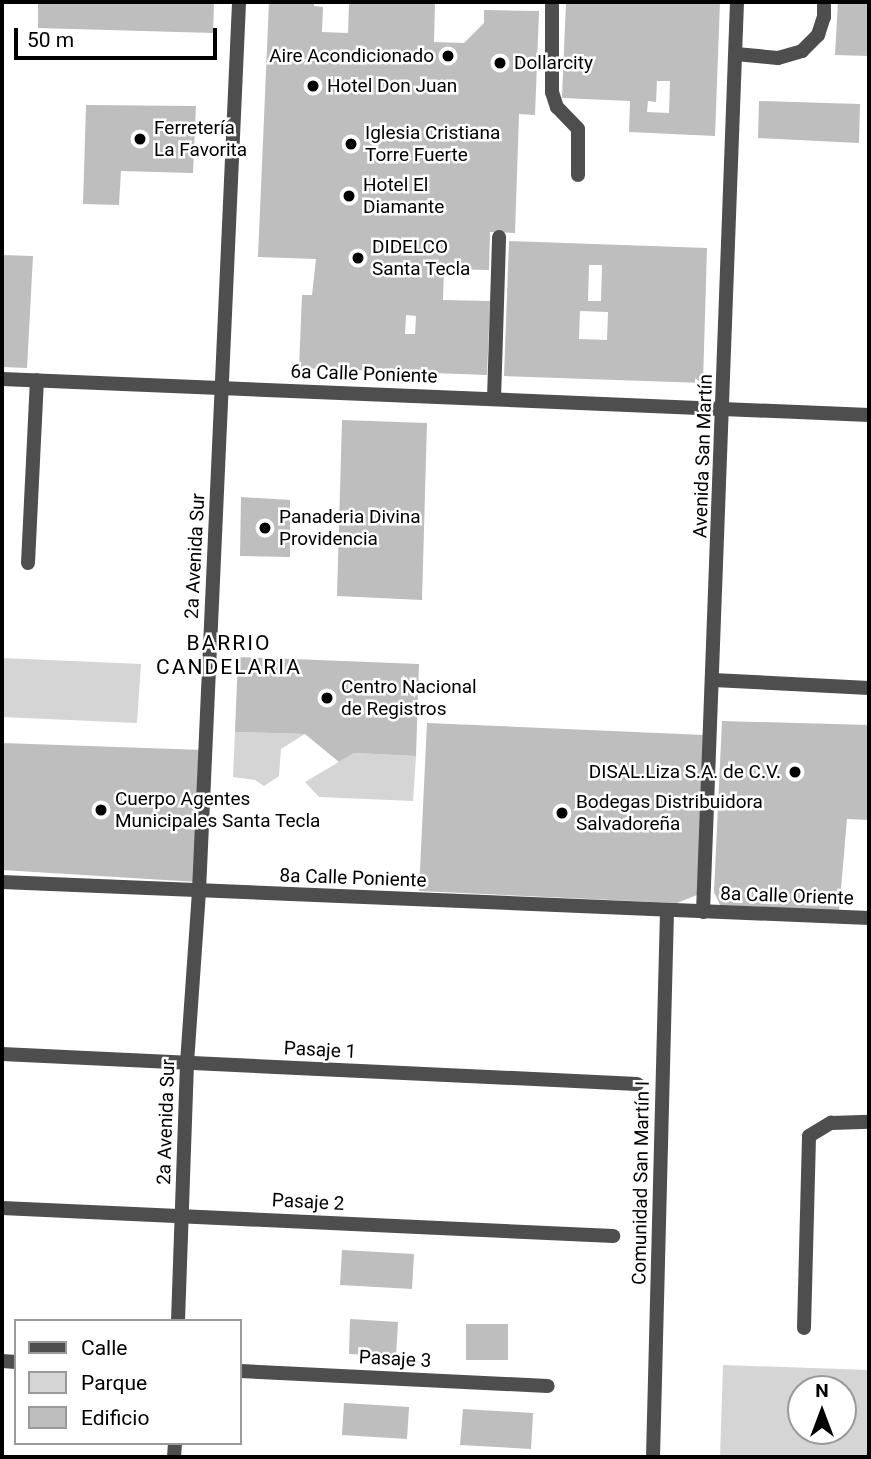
<!DOCTYPE html>
<html>
<head>
<meta charset="utf-8">
<style>
  body { margin:0 }
  #map { position:relative; width:871px; height:1459px; overflow:hidden; background:#fff; font-family:Roboto,sans-serif }
  div>[style] { position:absolute }
  .green>* { inset:0; background:#d5d5d5 }
  .building>* { inset:0; background:#bebebe }
  .lane>* { height:14px; margin:-7px; padding:0 7px; transform-origin:7px; border-radius:7px; background:#4e4e4e }
  .street>* { height:14px; margin:-7px; padding:0 7px; transform-origin:7px; border-radius:7px; background:#4e4e4e }
  .dots>* { width:19px; height:19px; translate:-50% -50%; box-sizing:border-box; border:4px solid #fff; border-radius:50% }
  span { translate:-50% -50%; white-space:nowrap; text-align:center; line-height:1.15; -webkit-text-stroke:5px #fff; paint-order:stroke }
  .poi-label { font-size:19px; color:#000 }
  .right { translate:-100% -50%; text-align:right }
  .left { translate:0 -50%; text-align:left }
  .street-label { font-size:19px; color:#000 }
  .neighbourhood-label { font-size:21px; color:#000; letter-spacing:2px }
  .frame { position:absolute; inset:0; border:4px solid #000; pointer-events:none }
  .legend { position:absolute; left:14px; top:1319px; width:228px; height:126px; box-sizing:border-box; background:#fff; border:2px solid #999; margin:0; padding:9px 12px; list-style:none; font-size:21px; color:#000 }
  .legend li { display:flex; align-items:center; gap:14px; height:35px }
  .legend b { width:35px; border:2px solid #999 }
  .north { position:absolute; left:787px; top:1375px; width:70px; height:70px; box-sizing:border-box; background:#fff; border:2px solid #999; border-radius:50%; rotate:0deg; font-size:19px; font-weight:700; line-height:28px; text-align:center; color:#000 }
  .north::after { content:''; display:block; margin:auto; width:24px; height:32px; background:#000; clip-path:polygon(50% 0,100% 100%,50% 72%,0 100%) }
  .scale { position:absolute; left:14px; top:28px; width:203px; height:32px; box-sizing:border-box; border:4px solid #000; border-top:0; padding-left:9px; font-size:21px; line-height:24px; white-space:nowrap; color:#000; -webkit-text-stroke:5px #fff; paint-order:stroke }
</style>
</head>
<body>
<div id="map">
  <div class="green">
    <div style="clip-path:polygon(2px 658px,141px 664px,137px 723px,2px 717px)"></div>
    <div style="clip-path:polygon(235px 732px,305px 734px,281px 749px,279px 776px,264px 786px,255px 780px,233px 777px)"></div>
    <div style="clip-path:polygon(354px 753px,416px 756px,413px 801px,319px 797px,305px 782px)"></div>
    <div style="clip-path:polygon(evenodd,723px 1365px,869px 1370px,869px 1457px,720px 1457px,723px 1365px,801px 1389px,843px 1389px,843px 1431px,801px 1431px,801px 1389px)"></div>
  </div>
  <div class="building">
    <div style="clip-path:polygon(38px 2px,214px 2px,213px 33px,38px 28px)"></div>
    <div style="clip-path:polygon(evenodd,269px 2px,314px 2px,314px 6px,323px 7px,322px 32px,348px 33px,349px 2px,435px 2px,434px 42px,464px 43px,484px 23px,484px 10px,539px 11px,535px 115px,519px 114px,515px 233px,490px 232px,489px 270px,444px 269px,443px 300px,490px 301px,487px 375px,299px 368px,302px 295px,312px 295px,316px 259px,258px 257px,269px 2px,406px 315px,416px 316px,415px 334px,405px 334px,406px 315px)"></div>
    <div style="clip-path:polygon(evenodd,566px 2px,720px 2px,715px 136px,629px 132px,630px 101px,562px 98px,566px 2px,657px 81px,670px 81px,669px 113px,647px 112px,648px 101px,656px 102px,657px 81px)"></div>
    <div style="clip-path:polygon(838px 2px,869px 2px,869px 56px,835px 55px)"></div>
    <div style="clip-path:polygon(759px 101px,860px 104px,859px 143px,758px 138px)"></div>
    <div style="clip-path:polygon(86px 105px,196px 106px,193px 173px,121px 171px,119px 205px,83px 204px)"></div>
    <div style="clip-path:polygon(evenodd,509px 241px,707px 248px,703px 383px,504px 376px,509px 241px,589px 265px,602px 265px,601px 301px,588px 301px,589px 265px,509px 241px,580px 311px,608px 312px,607px 340px,579px 339px,580px 311px)"></div>
    <div style="clip-path:polygon(2px 255px,33px 256px,27px 368px,2px 367px)"></div>
    <div style="clip-path:polygon(342px 420px,427px 423px,422px 600px,337px 596px)"></div>
    <div style="clip-path:polygon(241px 497px,290px 500px,290px 557px,240px 556px)"></div>
    <div style="clip-path:polygon(238px 657px,419px 664px,416px 756px,354px 753px,339px 762px,305px 734px,235px 732px)"></div>
    <div style="clip-path:polygon(722px 721px,869px 725px,869px 820px,847px 819px,839px 912px,721px 907px,714px 892px)"></div>
    <div style="clip-path:polygon(427px 723px,704px 735px,697px 895px,677px 903px,419px 891px)"></div>
    <div style="clip-path:polygon(2px 743px,203px 750px,197px 882px,2px 870px)"></div>
    <div style="clip-path:polygon(342px 1250px,414px 1254px,412px 1289px,340px 1285px)"></div>
    <div style="clip-path:polygon(350px 1319px,398px 1322px,396px 1356px,349px 1354px)"></div>
    <div style="clip-path:polygon(466px 1324px,508px 1324px,508px 1360px,466px 1360px)"></div>
    <div style="clip-path:polygon(344px 1403px,409px 1407px,407px 1439px,342px 1435px)"></div>
    <div style="clip-path:polygon(463px 1409px,533px 1413px,531px 1449px,460px 1445px)"></div>
  </div>
  <div class="lane">
    <div style="left:552px;top:2px;width:90px;rotate:90deg"></div>
    <div style="left:552px;top:92px;width:16px;rotate:72deg"></div>
    <div style="left:557px;top:107px;width:30px;rotate:46deg"></div>
    <div style="left:578px;top:129px;width:46px;rotate:90deg"></div>
    <div style="left:736px;top:54px;width:42px;rotate:5.4deg"></div>
    <div style="left:778px;top:58px;width:25px;rotate:-16deg"></div>
    <div style="left:802px;top:51px;width:23px;rotate:-45deg"></div>
    <div style="left:818px;top:35px;width:19px;rotate:-72deg"></div>
    <div style="left:824px;top:17px;width:15px;rotate:-90deg"></div>
    <div style="left:494px;top:399px;width:162px;rotate:-88.2deg"></div>
    <div style="left:713px;top:680px;width:156px;rotate:2.9deg"></div>
  </div>
  <div class="street">
    <div style="left:2px;top:379px;width:868px;rotate:2.38deg"></div>
    <div style="left:28px;top:563px;width:183px;rotate:-87.2deg"></div>
    <div style="left:2px;top:882px;width:868px;rotate:2.38deg"></div>
    <div style="left:703px;top:912px;width:911px;rotate:-87.86deg"></div>
    <div style="left:2px;top:1054px;width:636px;rotate:2.7deg"></div>
    <div style="left:2px;top:1208px;width:612px;rotate:2.62deg"></div>
    <div style="left:178px;top:1321px;width:258px;rotate:-88deg"></div>
    <div style="left:187px;top:1063px;width:172px;rotate:-86deg"></div>
    <div style="left:199px;top:891px;width:890px;rotate:-87.42deg"></div>
    <div style="left:804px;top:1328px;width:192px;rotate:-88.5deg"></div>
    <div style="left:809px;top:1136px;width:26px;rotate:-31deg"></div>
    <div style="left:831px;top:1123px;width:38px;rotate:-2deg"></div>
    <div style="left:2px;top:1361px;width:14px;rotate:4deg"></div>
    <div style="left:240px;top:1371px;width:308px;rotate:2.8deg"></div>
    <div style="left:174px;top:1457px;width:14px;rotate:-86deg"></div>
    <div style="left:653px;top:1457px;width:547px;rotate:-88.53deg"></div>
  </div>
  <div class="dots">
    <div style="left:448px;top:56px;background:#000"></div>
    <div style="left:500px;top:63px;background:#000"></div>
    <div style="left:313px;top:86px;background:#000"></div>
    <div style="left:140px;top:139px;background:#000"></div>
    <div style="left:351px;top:144px;background:#000"></div>
    <div style="left:349px;top:196px;background:#000"></div>
    <div style="left:358px;top:258px;background:#000"></div>
    <div style="left:265px;top:528px;background:#000"></div>
    <div style="left:327px;top:698px;background:#000"></div>
    <div style="left:795px;top:772px;background:#000"></div>
    <div style="left:101px;top:810px;background:#000"></div>
    <div style="left:562px;top:813px;background:#000"></div>
  </div>
  <div class="poi-label">
    <span class="right" style="left:434px;top:56px">Aire Acondicionado</span>
    <span class="left" style="left:514px;top:63px">Dollarcity</span>
    <span class="left" style="left:327px;top:86px">Hotel Don Juan</span>
    <span class="left" style="left:154px;top:139px">Ferretería<br>La Favorita</span>
    <span class="left" style="left:365px;top:144px">Iglesia Cristiana<br>Torre Fuerte</span>
    <span class="left" style="left:363px;top:196px">Hotel El<br>Diamante</span>
    <span class="left" style="left:372px;top:258px">DIDELCO<br>Santa Tecla</span>
    <span class="left" style="left:279px;top:528px">Panaderia Divina<br>Providencia</span>
    <span class="left" style="left:341px;top:698px">Centro Nacional<br>de Registros</span>
    <span class="right" style="left:781px;top:772px">DISAL.Liza S.A. de C.V.</span>
    <span class="left" style="left:115px;top:810px">Cuerpo Agentes<br>Municipales Santa Tecla</span>
    <span class="left" style="left:576px;top:813px">Bodegas Distribuidora<br>Salvadoreña</span>
  </div>
  <div class="street-label">
    <span style="left:364px;top:374px;rotate:2deg">6a Calle Poniente</span>
    <span style="left:703px;top:456px;rotate:-88deg">Avenida San Martín</span>
    <span style="left:195px;top:556px;rotate:-87deg">2a Avenida Sur</span>
    <span style="left:353px;top:878px;rotate:2deg">8a Calle Poniente</span>
    <span style="left:787px;top:896px;rotate:2deg">8a Calle Oriente</span>
    <span style="left:320px;top:1050px;rotate:3deg">Pasaje 1</span>
    <span style="left:166px;top:1122px;rotate:-88deg">2a Avenida Sur</span>
    <span style="left:641px;top:1183px;rotate:-89deg">Comunidad San Martín I</span>
    <span style="left:308px;top:1202px;rotate:3deg">Pasaje 2</span>
    <span style="left:395px;top:1359px;rotate:3deg">Pasaje 3</span>
  </div>
  <div class="neighbourhood-label">
    <span style="left:229px;top:655px">BARRIO<br>CANDELARIA</span>
  </div>
  <div class="frame"></div>
  <ul class="legend">
  <li><b style="height:9px;background:#4e4e4e"></b>Calle</li>
  <li><b style="height:19px;background:#d5d5d5"></b>Parque</li>
  <li><b style="height:19px;background:#bebebe"></b>Edificio</li>
  </ul>
  <div class="north">N</div>
  <div class="scale">50 m</div>
</div>
</body>
</html>
